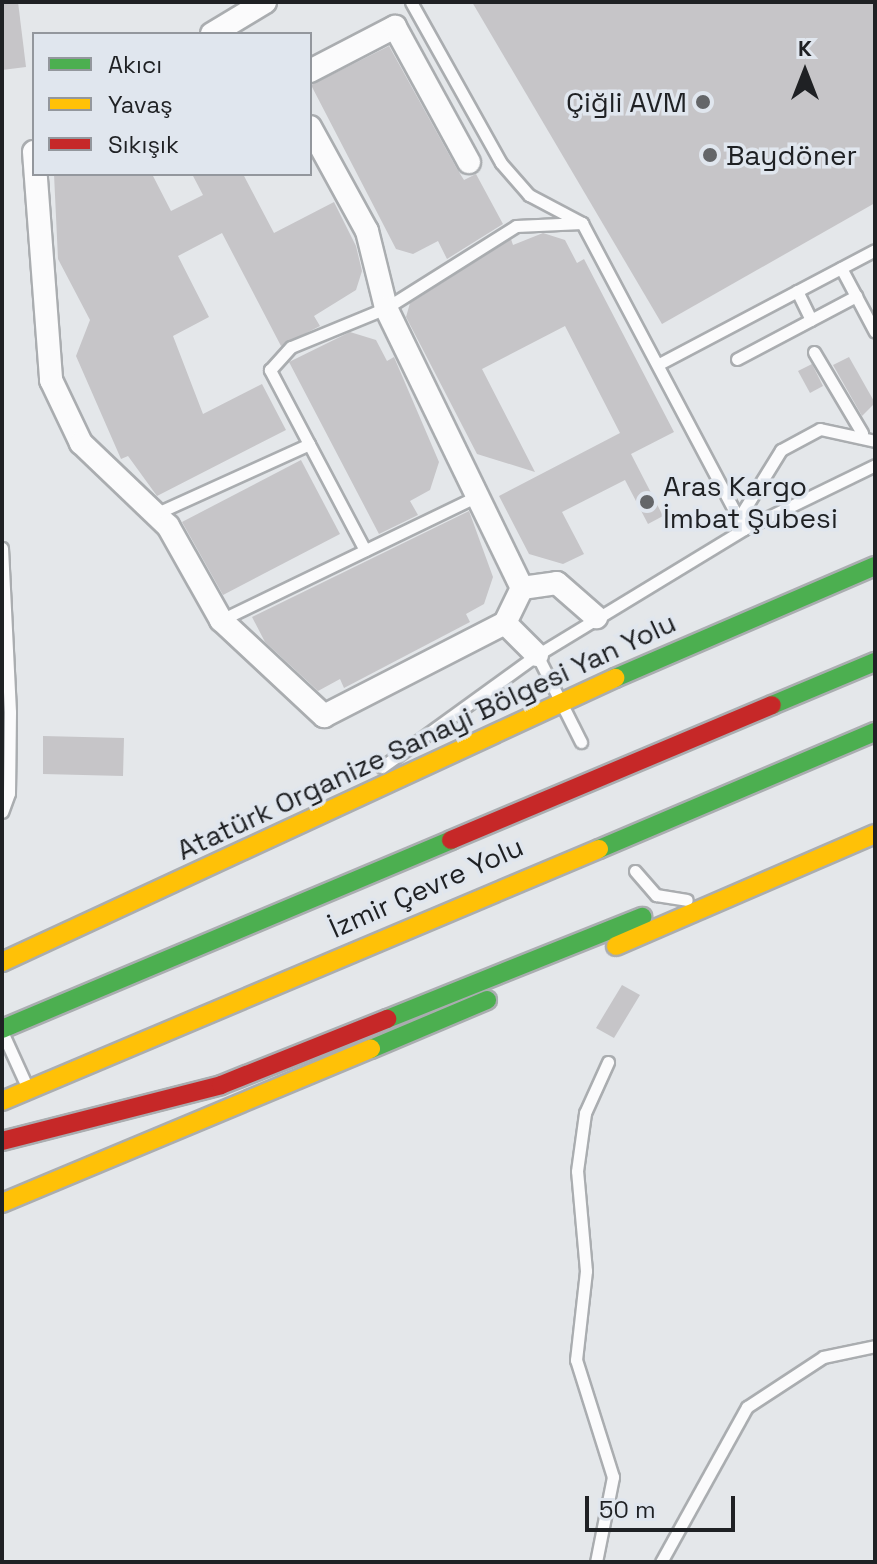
<!DOCTYPE html>
<html>
<head>
<meta charset="utf-8">
<style>
  body { margin:0 }
  #map { position:relative; width:877px; height:1564px; overflow:hidden; background:#e4e7ea; font-family:"Space Grotesk",sans-serif }
  div>[style] { position:absolute }
  .building>* { inset:0; background:#c6c5c8 }
  .roads { filter:drop-shadow(2px 0 #aaadb0) drop-shadow(-2px 0 #aaadb0) drop-shadow(0 2px #aaadb0) drop-shadow(0 -2px #aaadb0) }
  .lane>* { height:11px; margin:-5.5px; padding:0 5.5px; transform-origin:5.5px; border-radius:5.5px; background:#fbfbfc }
  .street>* { height:22px; margin:-11px; padding:0 11px; transform-origin:11px; border-radius:11px; background:#fbfbfc }
  .fast>* { height:18px; margin:-9px; padding:0 9px; transform-origin:9px; border-radius:9px; background:#4caf50 }
  .slow>* { height:18px; margin:-9px; padding:0 9px; transform-origin:9px; border-radius:9px; background:#ffc107 }
  .jam>* { height:18px; margin:-9px; padding:0 9px; transform-origin:9px; border-radius:9px; background:#c62828 }
  .dots>* { width:22px; height:22px; translate:-50% -50%; box-sizing:border-box; border:4px solid #e0e6ee; border-radius:50% }
  span { translate:-50% -50%; white-space:nowrap; text-align:center; line-height:1.15; -webkit-text-stroke:7px #e0e6ee; paint-order:stroke }
  .poi-label { font-size:28px; color:#1f2124 }
  .right { translate:-100% -50%; text-align:right }
  .left { translate:0 -50%; text-align:left }
  .street-label { font-size:28px; color:#1f2124 }
  .frame { position:absolute; inset:0; border:4px solid #1f2124; pointer-events:none }
  .legend { position:absolute; left:32px; top:32px; width:280px; height:144px; box-sizing:border-box; background:#e0e6ee; border:2px solid #93979d; margin:0; padding:10px 14px; list-style:none; font-size:24px; color:#1f2124 }
  .legend li { display:flex; align-items:center; gap:16px; height:40px }
  .legend b { width:40px; border:2px solid #93979d }
  .north { position:absolute; left:765px; top:32px; width:80px; height:80px; -webkit-text-stroke:6px #e0e6ee; paint-order:stroke; rotate:0deg; font-size:22px; font-weight:700; line-height:32px; text-align:center; color:#1f2124 }
  .north::after { content:''; display:block; margin:auto; width:28px; height:36px; background:#1f2124; clip-path:polygon(50% 0,100% 100%,50% 72%,0 100%) }
  .scale { position:absolute; left:585px; top:1496px; width:150px; height:36px; box-sizing:border-box; border:4px solid #1f2124; border-top:0; padding-left:10px; font-size:24px; line-height:28px; white-space:nowrap; color:#1f2124; -webkit-text-stroke:6px #e0e6ee; paint-order:stroke }
</style>
</head>
<body>
<div id="map">
  <div class="building">
    <div style="clip-path:polygon(2px 2px,18px 2px,26px 67px,2px 70px)"></div>
    <div style="clip-path:polygon(472px 2px,875px 2px,875px 203px,662px 324px)"></div>
    <div style="clip-path:polygon(389px 46px,457px 169px,464px 180px,476px 174px,503px 224px,447px 259px,438px 241px,413px 254px,396px 249px,311px 85px)"></div>
    <div style="clip-path:polygon(54px 174px,152px 174px,171px 211px,203px 195px,192px 174px,243px 174px,274px 233px,334px 202px,356px 246px,362px 271px,356px 290px,314px 316px,320px 326px,281px 346px,222px 233px,178px 256px,209px 317px,173px 336px,203px 414px,262px 384px,286px 430px,157px 496px,128px 456px,121px 459px,76px 356px,90px 320px,58px 259px)"></div>
    <div style="clip-path:polygon(543px 233px,565px 240px,577px 263px,584px 259px,674px 432px,631px 454px,663px 516px,648px 524px,625px 480px,562px 512px,584px 554px,563px 564px,529px 554px,499px 496px,620px 433px,565px 326px,482px 369px,535px 472px,477px 454px,406px 317px,410px 303px,511px 239px,513px 245px)"></div>
    <div style="clip-path:polygon(350px 332px,376px 340px,387px 361px,394px 357px,439px 462px,430px 490px,410px 501px,418px 515px,379px 534px,289px 362px)"></div>
    <div style="clip-path:polygon(849px 357px,875px 403px,862px 416px,833px 365px)"></div>
    <div style="clip-path:polygon(812px 364px,823px 386px,810px 393px,798px 371px)"></div>
    <div style="clip-path:polygon(301px 460px,340px 534px,223px 595px,182px 522px)"></div>
    <div style="clip-path:polygon(469px 511px,493px 577px,484px 604px,466px 614px,470px 622px,344px 688px,340px 679px,318px 691px,265px 642px,252px 617px)"></div>
    <div style="clip-path:polygon(43px 736px,124px 738px,123px 776px,43px 774px)"></div>
    <div style="clip-path:polygon(622px 985px,640px 995px,614px 1038px,596px 1028px)"></div>
  </div>
  <div class="roads">
    <div class="lane">
      <div style="left:411px;top:2px;width:184px;rotate:60.8deg"></div>
      <div style="left:501px;top:163px;width:43px;rotate:48.8deg"></div>
      <div style="left:529px;top:195px;width:60px;rotate:27.8deg"></div>
      <div style="left:582px;top:223px;width:346px;rotate:62.1deg"></div>
      <div style="left:841px;top:268px;width:72px;rotate:62deg"></div>
      <div style="left:797px;top:291px;width:32px;rotate:64deg"></div>
      <div style="left:814px;top:352px;width:94px;rotate:59.3deg"></div>
      <div style="left:737px;top:359px;width:135px;rotate:-27.9deg"></div>
      <div style="left:659px;top:364px;width:244px;rotate:-27.8deg"></div>
      <div style="left:309px;top:444px;width:120px;rotate:62.2deg"></div>
      <div style="left:155px;top:514px;width:169px;rotate:-24.4deg"></div>
      <div style="left:309px;top:444px;width:84px;rotate:-117.8deg"></div>
      <div style="left:270px;top:370px;width:31px;rotate:-48deg"></div>
      <div style="left:291px;top:347px;width:103px;rotate:-22.3deg"></div>
      <div style="left:386px;top:308px;width:154px;rotate:-32.2deg"></div>
      <div style="left:516px;top:226px;width:66px;rotate:-2.6deg"></div>
      <div style="left:739px;top:518px;width:80px;rotate:-58.3deg"></div>
      <div style="left:781px;top:450px;width:44px;rotate:-28.3deg"></div>
      <div style="left:820px;top:429px;width:56px;rotate:12.3deg"></div>
      <div style="left:2px;top:548px;width:164px;rotate:87.2deg"></div>
      <div style="left:10px;top:712px;width:81px;rotate:90.7deg"></div>
      <div style="left:9px;top:793px;width:20px;rotate:110deg"></div>
      <div style="left:221px;top:620px;width:284px;rotate:-25.8deg"></div>
      <div style="left:581px;top:742px;width:97px;rotate:-116.8deg"></div>
      <div style="left:537px;top:655px;width:242px;rotate:-31.3deg"></div>
      <div style="left:744px;top:529px;width:146px;rotate:-26deg"></div>
      <div style="left:382px;top:767px;width:191px;rotate:-35.9deg"></div>
      <div style="left:635px;top:871px;width:32px;rotate:49deg"></div>
      <div style="left:656px;top:895px;width:31px;rotate:9deg"></div>
      <div style="left:4px;top:1036px;width:51px;rotate:65.5deg"></div>
      <div style="left:596px;top:1562px;width:87px;rotate:-78.7deg"></div>
      <div style="left:613px;top:1477px;width:123px;rotate:-107.5deg"></div>
      <div style="left:576px;top:1360px;width:90px;rotate:-83.6deg"></div>
      <div style="left:586px;top:1271px;width:100px;rotate:-95.1deg"></div>
      <div style="left:577px;top:1171px;width:59px;rotate:-82.1deg"></div>
      <div style="left:585px;top:1113px;width:56px;rotate:-65.7deg"></div>
      <div style="left:661px;top:1562px;width:177px;rotate:-61deg"></div>
      <div style="left:747px;top:1407px;width:91px;rotate:-33.3deg"></div>
      <div style="left:823px;top:1357px;width:53px;rotate:-11.9deg"></div>
    </div>
    <div class="street">
      <div style="left:212px;top:34px;width:62px;rotate:-31.1deg"></div>
      <div style="left:310px;top:71px;width:96px;rotate:-27.4deg"></div>
      <div style="left:395px;top:27px;width:154px;rotate:61.3deg"></div>
      <div style="left:310px;top:127px;width:119px;rotate:61.3deg"></div>
      <div style="left:367px;top:231px;width:79px;rotate:76.1deg"></div>
      <div style="left:386px;top:308px;width:311px;rotate:64.1deg"></div>
      <div style="left:34px;top:152px;width:229px;rotate:85.7deg"></div>
      <div style="left:51px;top:380px;width:70px;rotate:64.5deg"></div>
      <div style="left:81px;top:443px;width:120px;rotate:43.7deg"></div>
      <div style="left:168px;top:526px;width:108px;rotate:60.6deg"></div>
      <div style="left:221px;top:620px;width:141px;rotate:43deg"></div>
      <div style="left:324px;top:716px;width:203px;rotate:-27.2deg"></div>
      <div style="left:537px;top:655px;width:45px;rotate:-135deg"></div>
      <div style="left:505px;top:623px;width:39px;rotate:-64deg"></div>
      <div style="left:522px;top:588px;width:35px;rotate:-8deg"></div>
      <div style="left:557px;top:583px;width:52px;rotate:41.1deg"></div>
    </div>
    <div class="fast">
      <div style="left:615px;top:678px;width:283px;rotate:-23.3deg"></div>
      <div style="left:772px;top:705px;width:112px;rotate:-22.7deg"></div>
      <div style="left:599px;top:849px;width:300px;rotate:-23deg"></div>
      <div style="left:387px;top:1019px;width:275px;rotate:-21.8deg"></div>
      <div style="left:2px;top:1029px;width:487px;rotate:-22.8deg"></div>
      <div style="left:371px;top:1049px;width:126px;rotate:-22.9deg"></div>
    </div>
    <div class="slow">
      <div style="left:616px;top:946px;width:282px;rotate:-23.4deg"></div>
      <div style="left:2px;top:962px;width:676px;rotate:-24.86deg"></div>
      <div style="left:2px;top:1101px;width:648px;rotate:-22.89deg"></div>
      <div style="left:2px;top:1203px;width:400px;rotate:-22.7deg"></div>
    </div>
    <div class="jam">
      <div style="left:451px;top:840px;width:348px;rotate:-22.8deg"></div>
      <div style="left:2px;top:1141px;width:226px;rotate:-14.3deg"></div>
      <div style="left:221px;top:1085px;width:179px;rotate:-21.7deg"></div>
    </div>
  </div>
  <div class="dots">
    <div style="left:703px;top:102px;background:#646669"></div>
    <div style="left:710px;top:155px;background:#646669"></div>
    <div style="left:647px;top:502px;background:#646669"></div>
  </div>
  <div class="poi-label">
    <span class="right" style="left:687px;top:102px">Çiğli AVM</span>
    <span class="left" style="left:726px;top:155px">Baydöner</span>
    <span class="left" style="left:663px;top:502px">Aras Kargo<br>İmbat Şubesi</span>
  </div>
  <div class="street-label">
    <span style="left:426px;top:736px;rotate:-25deg">Atatürk Organize Sanayi Bölgesi Yan Yolu</span>
    <span style="left:426px;top:887px;rotate:-24deg">İzmir Çevre Yolu</span>
  </div>
  <div class="frame"></div>
  <ul class="legend">
  <li><b style="height:10px;background:#4caf50"></b>Akıcı</li>
  <li><b style="height:10px;background:#ffc107"></b>Yavaş</li>
  <li><b style="height:10px;background:#c62828"></b>Sıkışık</li>
  </ul>
  <div class="north">K</div>
  <div class="scale">50 m</div>
</div>
</body>
</html>
